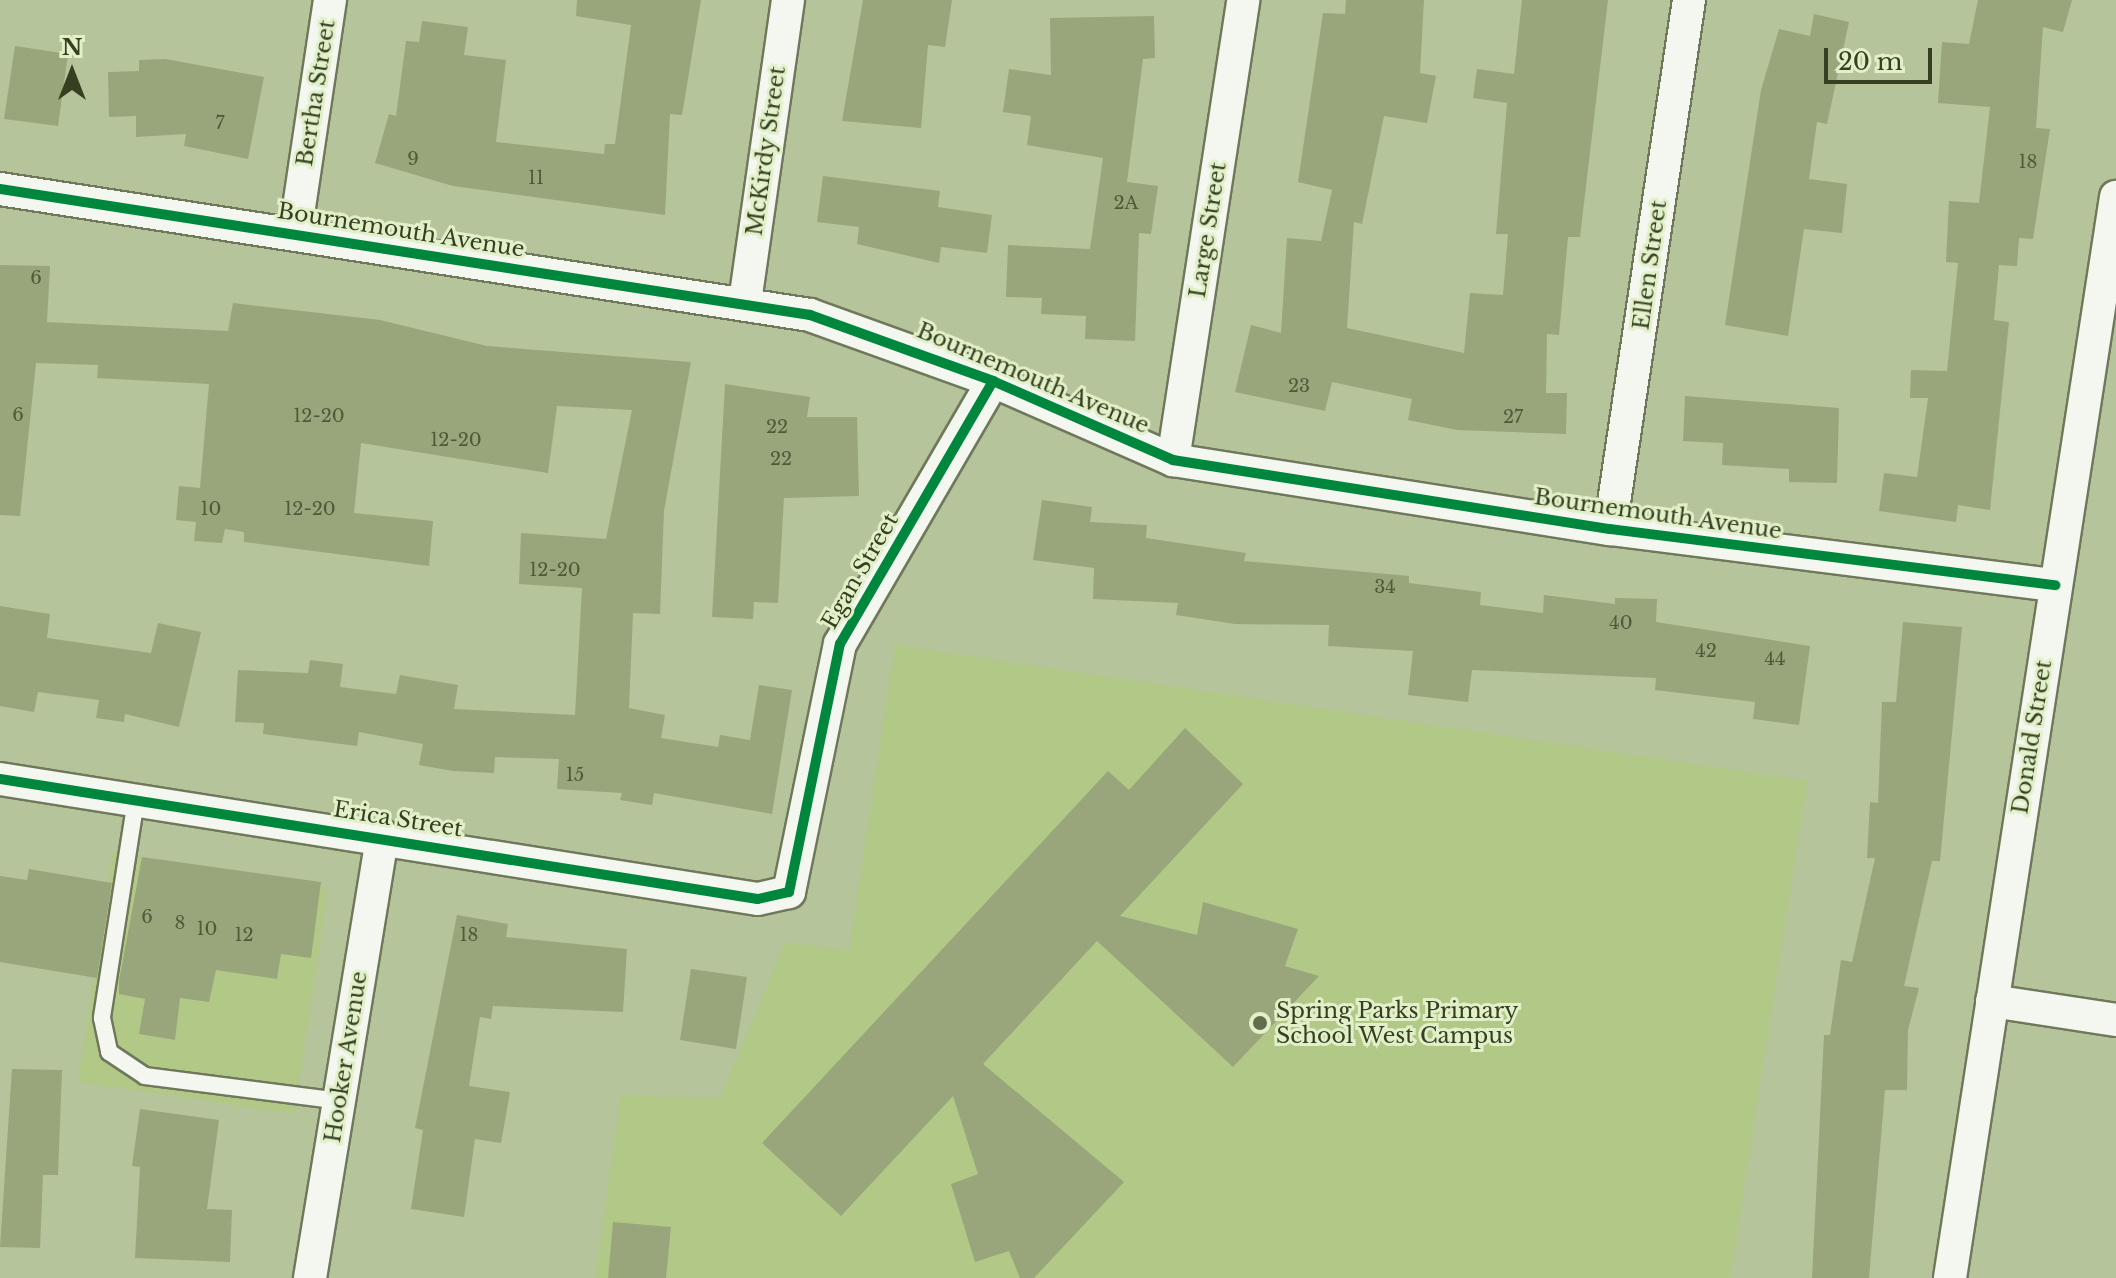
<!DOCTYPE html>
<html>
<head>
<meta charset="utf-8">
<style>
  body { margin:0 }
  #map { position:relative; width:2116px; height:1278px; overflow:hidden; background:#b5c49a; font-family:"Libre Baskerville",serif }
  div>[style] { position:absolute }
  .built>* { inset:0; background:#b2c887 }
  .building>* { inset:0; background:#99a67c }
  .roads { filter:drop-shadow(2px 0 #6f785b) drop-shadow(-2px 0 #6f785b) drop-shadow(0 2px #6f785b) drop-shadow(0 -2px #6f785b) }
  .service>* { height:16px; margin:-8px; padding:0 8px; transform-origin:8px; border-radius:8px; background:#f4f6f0 }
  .minor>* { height:32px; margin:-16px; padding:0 16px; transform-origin:16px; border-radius:16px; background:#f4f6f0 }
  .cycleway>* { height:10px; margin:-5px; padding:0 5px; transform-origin:5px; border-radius:5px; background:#00873e }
  .dots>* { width:22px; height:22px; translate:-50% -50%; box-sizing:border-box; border:4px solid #e2f0ca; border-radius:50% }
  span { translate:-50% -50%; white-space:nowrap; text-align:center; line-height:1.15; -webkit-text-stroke:6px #e2f0ca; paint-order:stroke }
  .number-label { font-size:18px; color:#4f5a38 }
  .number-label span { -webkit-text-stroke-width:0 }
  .street-label { font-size:22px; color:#364021 }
  .poi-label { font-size:22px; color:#364021 }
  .left { translate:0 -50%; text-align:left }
  .north { position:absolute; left:32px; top:32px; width:80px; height:80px; -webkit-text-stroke:6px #e2f0ca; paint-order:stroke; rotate:0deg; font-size:22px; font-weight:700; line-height:32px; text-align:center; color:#364021 }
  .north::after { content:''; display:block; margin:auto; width:28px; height:36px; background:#364021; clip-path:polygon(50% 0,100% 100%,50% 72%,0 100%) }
  .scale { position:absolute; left:1824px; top:48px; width:108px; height:36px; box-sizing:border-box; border:4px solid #364021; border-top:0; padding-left:10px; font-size:24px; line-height:28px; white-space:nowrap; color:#364021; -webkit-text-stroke:6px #e2f0ca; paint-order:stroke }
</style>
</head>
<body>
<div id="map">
  <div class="built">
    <div style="clip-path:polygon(895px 645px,1807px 781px,1730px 1278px,595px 1278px,621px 1095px,720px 1099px,785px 942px,849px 950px)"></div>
    <div style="clip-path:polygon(112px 852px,328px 889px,294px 1114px,78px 1082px)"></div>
  </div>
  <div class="building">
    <div style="clip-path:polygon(577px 0,701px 0,682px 115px,670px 114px,665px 215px,453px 186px,375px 163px,389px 114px,396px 116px,406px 41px,419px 42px,422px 21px,468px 27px,464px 55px,506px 60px,496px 142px,604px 154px,605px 144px,615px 144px,631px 25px,576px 16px)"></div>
    <div style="clip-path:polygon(863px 0,952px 0,945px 47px,928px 45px,921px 128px,842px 121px)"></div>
    <div style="clip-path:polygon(1346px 0,1424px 0,1420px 73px,1436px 76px,1427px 123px,1384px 116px,1362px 224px,1354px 222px,1347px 328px,1464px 353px,1470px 293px,1503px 295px,1508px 234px,1496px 234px,1507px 103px,1473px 98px,1477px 69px,1514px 74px,1522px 0,1608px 0,1580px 237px,1568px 237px,1559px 335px,1547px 334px,1546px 393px,1567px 393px,1566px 434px,1457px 430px,1408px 420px,1412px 399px,1332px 382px,1325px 411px,1235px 392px,1251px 325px,1281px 333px,1287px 238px,1321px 241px,1332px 190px,1298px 182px,1323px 13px,1345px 14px)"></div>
    <div style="clip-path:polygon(1978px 0,2072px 0,2063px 32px,2043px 27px,2036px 128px,2050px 129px,2033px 239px,2019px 238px,2017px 266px,1999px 265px,1994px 320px,2009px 322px,1990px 510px,1958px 505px,1956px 522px,1879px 511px,1884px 473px,1917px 477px,1928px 398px,1910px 398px,1911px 370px,1947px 371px,1958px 263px,1946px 262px,1949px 201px,1979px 203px,1990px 107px,1938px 103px,1942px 42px,1969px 44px)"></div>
    <div style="clip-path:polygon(1814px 14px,1849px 22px,1827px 124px,1817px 122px,1809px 179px,1847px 184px,1842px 233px,1804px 229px,1788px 336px,1725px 325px,1761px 90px,1779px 29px,1810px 36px)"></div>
    <div style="clip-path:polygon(1154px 16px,1155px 58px,1143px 59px,1127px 182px,1158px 186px,1151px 234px,1139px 233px,1135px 341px,1085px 339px,1086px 316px,1041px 314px,1042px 298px,1006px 297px,1008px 245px,1090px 249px,1103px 158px,1027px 145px,1031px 116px,1003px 112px,1009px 69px,1051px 75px,1050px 18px)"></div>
    <div style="clip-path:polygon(15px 46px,68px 54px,58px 126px,4px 119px)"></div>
    <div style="clip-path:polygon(165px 59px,264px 77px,248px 159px,184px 146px,186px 134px,136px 137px,136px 116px,109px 117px,108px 72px,139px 71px,139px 60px)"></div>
    <div style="clip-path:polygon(823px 176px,940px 191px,938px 207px,992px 215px,987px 253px,941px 247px,939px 263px,857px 244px,859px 227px,817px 222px)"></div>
    <div style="clip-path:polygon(0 265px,50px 266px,47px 322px,228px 331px,233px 303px,380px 320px,487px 346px,691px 362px,664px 511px,660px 614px,633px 613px,629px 708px,665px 715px,661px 738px,718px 747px,720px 735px,750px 740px,759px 685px,792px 690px,772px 814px,654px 793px,652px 805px,620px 800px,622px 793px,557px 789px,559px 759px,495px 757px,494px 773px,453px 771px,419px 765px,423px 744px,359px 732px,357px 746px,263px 734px,264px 723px,235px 722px,238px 670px,308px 673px,310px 660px,343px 664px,340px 687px,396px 694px,400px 675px,458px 685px,454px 709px,575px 715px,582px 588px,519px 584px,521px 533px,606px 539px,632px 410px,557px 406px,548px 473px,361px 443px,354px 513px,433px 521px,429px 566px,244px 542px,244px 532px,225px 529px,222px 543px,194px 541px,196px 522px,176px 520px,179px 486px,200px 488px,209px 384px,97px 378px,98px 365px,36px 363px,20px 516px,0 515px)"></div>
    <div style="clip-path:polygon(725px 384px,810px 397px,807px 417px,857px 417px,859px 496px,784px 498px,778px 603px,754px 602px,753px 619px,712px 617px)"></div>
    <div style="clip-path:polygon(1685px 396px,1839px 408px,1837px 483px,1789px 482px,1789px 469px,1722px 465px,1723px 443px,1683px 441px)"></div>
    <div style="clip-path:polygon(1042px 500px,1092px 507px,1090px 522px,1147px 525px,1146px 538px,1246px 553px,1244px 561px,1409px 576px,1409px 583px,1481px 592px,1480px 605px,1543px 613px,1544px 595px,1615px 604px,1615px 598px,1657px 599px,1656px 622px,1810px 646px,1799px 725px,1753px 719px,1755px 702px,1655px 690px,1656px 678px,1472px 670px,1468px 702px,1408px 695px,1413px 651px,1328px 646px,1329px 625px,1235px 624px,1176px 615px,1178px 603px,1093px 599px,1094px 568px,1033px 560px)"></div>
    <div style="clip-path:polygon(0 606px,50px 614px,47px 638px,151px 653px,158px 623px,201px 632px,179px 727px,125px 714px,124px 722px,96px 718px,99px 700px,38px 692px,34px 712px,0 706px)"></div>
    <div style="clip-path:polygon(1903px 622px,1962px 627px,1940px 861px,1932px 861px,1904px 986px,1919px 988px,1908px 1030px,1907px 1090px,1885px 1090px,1869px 1278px,1812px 1278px,1824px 1035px,1830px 1035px,1841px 960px,1852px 962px,1875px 858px,1867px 858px,1870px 802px,1878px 803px,1882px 702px,1896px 702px)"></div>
    <div style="clip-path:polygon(1185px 728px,1243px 784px,1120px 916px,1197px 935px,1203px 902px,1298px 929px,1285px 966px,1319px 976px,1233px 1067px,1097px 941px,983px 1064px,1124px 1182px,1034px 1278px,1020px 1278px,1009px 1251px,975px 1262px,951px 1184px,978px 1174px,953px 1096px,841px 1216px,762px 1143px,1108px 771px,1129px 790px)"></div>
    <div style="clip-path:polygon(142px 857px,321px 882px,311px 958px,281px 954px,277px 979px,216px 970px,209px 1002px,180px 998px,175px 1040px,139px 1034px,145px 999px,119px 994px,119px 981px)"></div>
    <div style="clip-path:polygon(29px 869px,112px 883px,97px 978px,0 962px,0 876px,27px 880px)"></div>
    <div style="clip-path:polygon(457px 915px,508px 924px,506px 937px,627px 949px,623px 1012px,493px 1006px,491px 1019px,480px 1017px,469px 1086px,510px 1092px,501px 1143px,475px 1139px,464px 1217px,411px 1209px,423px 1130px,415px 1128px)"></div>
    <div style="clip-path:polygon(691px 969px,747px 977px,736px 1049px,680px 1040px)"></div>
    <div style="clip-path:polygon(12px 1069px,62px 1070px,58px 1175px,43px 1175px,40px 1248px,0 1247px)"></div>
    <div style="clip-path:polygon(140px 1109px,219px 1120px,207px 1209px,232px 1210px,230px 1262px,135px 1258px,140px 1167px,132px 1166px)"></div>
    <div style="clip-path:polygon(613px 1222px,671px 1227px,666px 1278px,608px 1278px)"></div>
  </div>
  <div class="roads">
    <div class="service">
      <div style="left:136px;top:800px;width:221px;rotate:98.9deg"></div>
      <div style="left:102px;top:1018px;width:35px;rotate:78deg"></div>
      <div style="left:109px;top:1052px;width:43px;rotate:33.7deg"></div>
      <div style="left:145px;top:1076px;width:196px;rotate:7.3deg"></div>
    </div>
    <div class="minor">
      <div style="left:0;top:189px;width:820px;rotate:8.84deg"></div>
      <div style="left:810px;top:315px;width:195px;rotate:19.8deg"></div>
      <div style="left:993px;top:381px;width:197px;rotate:23.7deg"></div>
      <div style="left:1173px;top:460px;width:442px;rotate:9deg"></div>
      <div style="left:1610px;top:529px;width:449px;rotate:7.2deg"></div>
      <div style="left:295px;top:234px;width:237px;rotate:-81.5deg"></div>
      <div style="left:745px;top:302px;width:305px;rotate:-81.9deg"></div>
      <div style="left:1173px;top:460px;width:465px;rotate:-81.3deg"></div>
      <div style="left:1610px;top:529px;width:535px;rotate:-81.51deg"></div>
      <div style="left:0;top:779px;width:767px;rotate:9deg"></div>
      <div style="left:758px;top:899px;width:32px;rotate:-13deg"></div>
      <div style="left:789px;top:892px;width:253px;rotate:-78.4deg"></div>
      <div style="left:840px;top:644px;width:304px;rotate:-59.8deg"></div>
      <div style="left:1992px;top:1001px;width:125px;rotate:8.7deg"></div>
      <div style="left:310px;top:1278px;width:448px;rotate:-80.7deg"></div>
      <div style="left:1950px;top:1278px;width:1094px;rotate:-81.27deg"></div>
    </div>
  </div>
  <div class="cycleway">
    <div style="left:0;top:189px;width:820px;rotate:8.84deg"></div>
    <div style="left:810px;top:315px;width:195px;rotate:19.8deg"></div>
    <div style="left:993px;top:381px;width:197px;rotate:23.7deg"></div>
    <div style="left:1173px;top:460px;width:442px;rotate:9deg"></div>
    <div style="left:1610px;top:529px;width:449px;rotate:7.2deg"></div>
    <div style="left:0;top:779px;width:767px;rotate:9deg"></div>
    <div style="left:758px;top:899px;width:32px;rotate:-13deg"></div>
    <div style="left:789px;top:892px;width:253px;rotate:-78.4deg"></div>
    <div style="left:840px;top:644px;width:304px;rotate:-59.8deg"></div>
  </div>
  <div class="dots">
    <div style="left:1260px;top:1023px;background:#626e4b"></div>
  </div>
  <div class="number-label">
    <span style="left:220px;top:123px">7</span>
    <span style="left:413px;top:159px">9</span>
    <span style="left:2028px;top:162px">18</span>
    <span style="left:536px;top:178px">11</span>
    <span style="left:1126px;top:203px">2A</span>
    <span style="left:36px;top:278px">6</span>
    <span style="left:1299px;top:386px">23</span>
    <span style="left:18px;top:415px">6</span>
    <span style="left:319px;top:416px">12-20</span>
    <span style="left:1513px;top:417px">27</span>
    <span style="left:777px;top:427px">22</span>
    <span style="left:456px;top:440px">12-20</span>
    <span style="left:781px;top:459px">22</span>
    <span style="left:211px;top:509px">10</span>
    <span style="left:310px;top:509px">12-20</span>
    <span style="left:555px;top:570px">12-20</span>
    <span style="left:1385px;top:587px">34</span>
    <span style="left:1621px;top:623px">40</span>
    <span style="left:1706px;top:651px">42</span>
    <span style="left:1775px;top:659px">44</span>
    <span style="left:575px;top:775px">15</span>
    <span style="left:147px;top:917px">6</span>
    <span style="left:180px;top:923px">8</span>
    <span style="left:207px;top:929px">10</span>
    <span style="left:244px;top:935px">12</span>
    <span style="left:469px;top:935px">18</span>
  </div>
  <div class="street-label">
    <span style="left:316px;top:93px;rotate:-81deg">Bertha Street</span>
    <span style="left:766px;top:151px;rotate:-82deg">McKirdy Street</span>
    <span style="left:401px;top:230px;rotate:9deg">Bournemouth Avenue</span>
    <span style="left:1208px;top:230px;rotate:-81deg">Large Street</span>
    <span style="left:1650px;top:265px;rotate:-82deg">Ellen Street</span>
    <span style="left:1033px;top:378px;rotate:23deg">Bournemouth Avenue</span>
    <span style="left:1658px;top:514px;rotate:8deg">Bournemouth Avenue</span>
    <span style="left:860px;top:571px;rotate:-60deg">Egan Street</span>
    <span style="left:2032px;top:737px;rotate:-81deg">Donald Street</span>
    <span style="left:398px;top:819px;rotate:9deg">Erica Street</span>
    <span style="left:346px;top:1057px;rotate:-81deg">Hooker Avenue</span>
  </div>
  <div class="poi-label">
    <span class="left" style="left:1276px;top:1023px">Spring Parks Primary<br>School West Campus</span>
  </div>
  <div class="north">N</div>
  <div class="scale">20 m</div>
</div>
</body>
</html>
